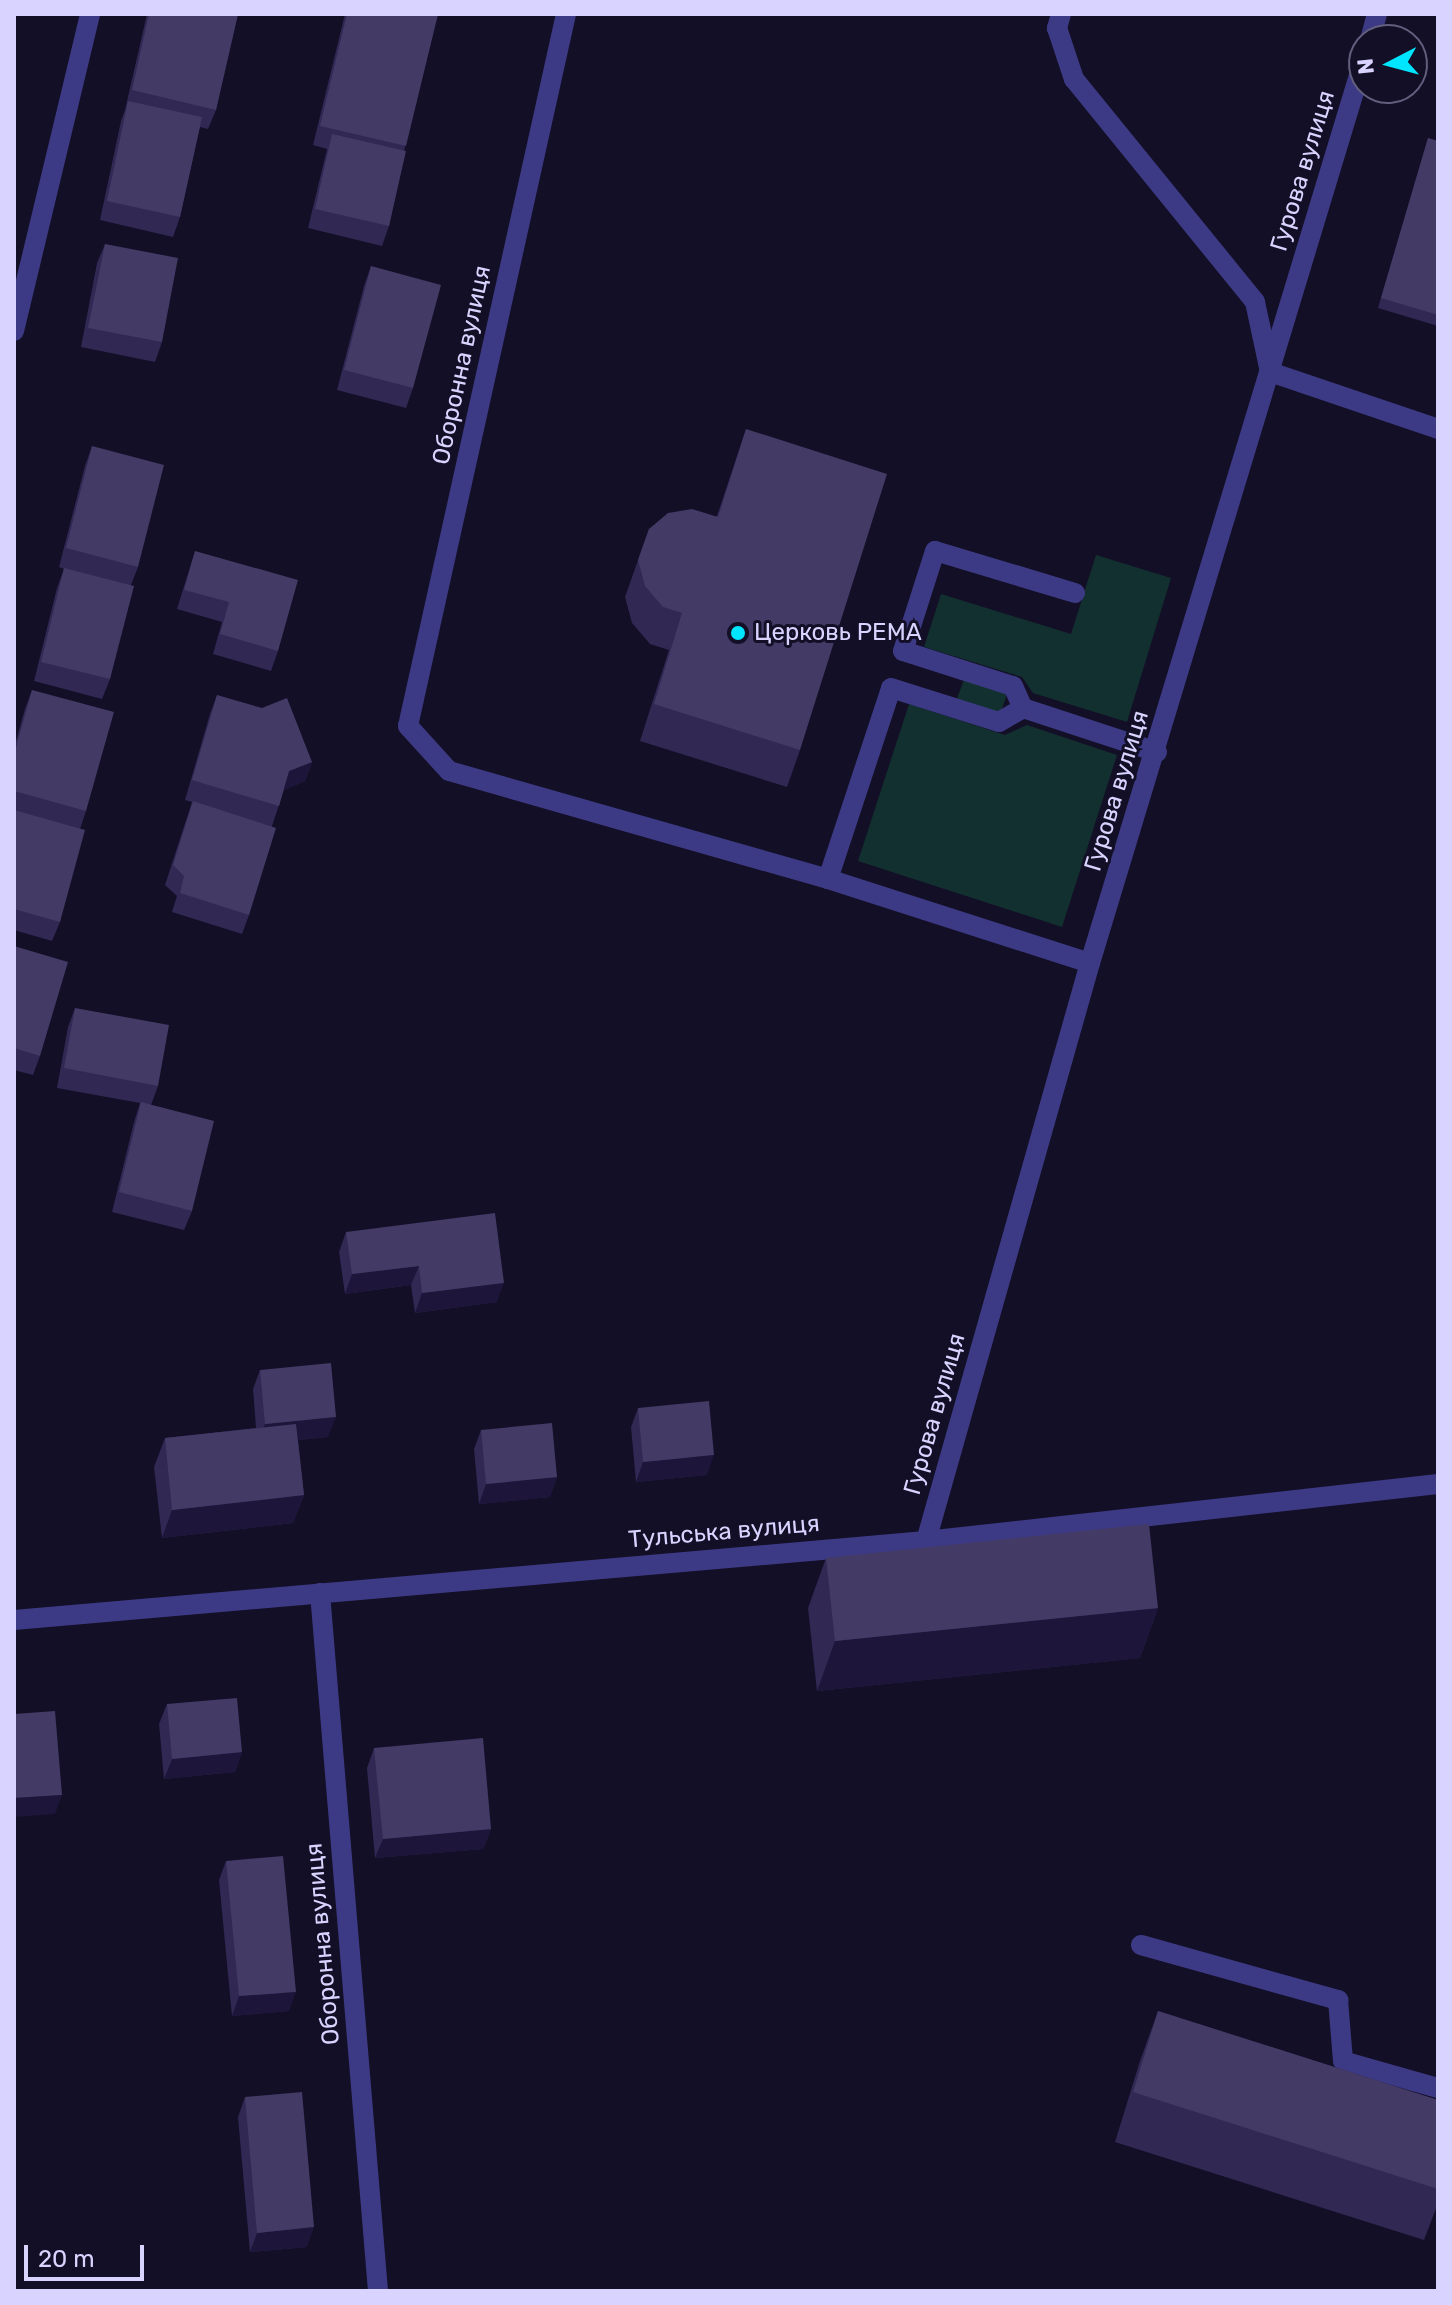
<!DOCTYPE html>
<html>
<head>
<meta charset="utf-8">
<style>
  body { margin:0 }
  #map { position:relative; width:1452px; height:2305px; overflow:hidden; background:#130f26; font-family:Rubik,sans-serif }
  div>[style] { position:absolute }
  .green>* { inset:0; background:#12302f }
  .minor>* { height:20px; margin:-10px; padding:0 10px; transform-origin:10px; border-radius:10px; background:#3d3a85 }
  .wall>* { inset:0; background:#312854 }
  .shaded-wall>* { inset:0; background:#1d163a }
  .building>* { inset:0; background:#433a66 }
  .dots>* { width:22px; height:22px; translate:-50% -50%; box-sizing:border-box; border:4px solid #130f26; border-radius:50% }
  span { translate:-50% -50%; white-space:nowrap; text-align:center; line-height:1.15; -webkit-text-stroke:6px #130f26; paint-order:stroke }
  .street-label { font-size:24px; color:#d9d4ff }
  .poi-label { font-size:24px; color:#d9d4ff }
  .left { translate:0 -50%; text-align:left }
  .frame { position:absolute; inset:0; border:16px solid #d9d4ff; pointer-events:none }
  .north { position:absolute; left:1348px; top:24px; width:80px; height:80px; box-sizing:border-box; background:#130f26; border:2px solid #625e7d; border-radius:50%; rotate:264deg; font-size:22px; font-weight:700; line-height:32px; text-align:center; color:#d9d4ff }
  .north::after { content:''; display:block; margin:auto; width:28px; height:36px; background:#00e5ff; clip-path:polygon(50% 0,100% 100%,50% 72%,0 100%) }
  .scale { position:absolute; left:24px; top:2245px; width:120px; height:36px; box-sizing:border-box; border:4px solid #d9d4ff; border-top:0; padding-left:10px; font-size:24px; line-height:28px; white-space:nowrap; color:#d9d4ff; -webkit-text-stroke:6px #130f26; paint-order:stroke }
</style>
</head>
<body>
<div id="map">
  <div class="green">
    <div style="clip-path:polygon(1096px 555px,1171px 578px,1127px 722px,1033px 693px,1022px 677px,924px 647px,941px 594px,1071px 634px)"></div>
    <div style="clip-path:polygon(966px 674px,1009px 688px,1000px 715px,956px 701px)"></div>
    <div style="clip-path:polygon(909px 704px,1005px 735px,1027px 725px,1117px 755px,1062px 927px,858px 861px)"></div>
  </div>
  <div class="minor">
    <div style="left:566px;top:14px;width:729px;rotate:102.51deg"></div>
    <div style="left:408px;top:726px;width:61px;rotate:47.7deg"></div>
    <div style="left:449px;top:771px;width:394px;rotate:15.9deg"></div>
    <div style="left:828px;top:879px;width:275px;rotate:17.8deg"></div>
    <div style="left:1061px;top:14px;width:15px;rotate:106deg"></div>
    <div style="left:1057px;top:28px;width:54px;rotate:71.6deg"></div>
    <div style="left:1074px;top:79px;width:287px;rotate:50.9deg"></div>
    <div style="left:1255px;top:302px;width:72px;rotate:77.9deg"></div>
    <div style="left:1270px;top:372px;width:177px;rotate:18.7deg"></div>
    <div style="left:1370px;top:40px;width:27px;rotate:-75deg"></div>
    <div style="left:14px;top:331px;width:326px;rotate:-76.5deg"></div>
    <div style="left:1075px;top:593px;width:146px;rotate:-163.3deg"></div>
    <div style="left:935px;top:551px;width:105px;rotate:107.7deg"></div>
    <div style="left:903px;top:651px;width:115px;rotate:17.7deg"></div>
    <div style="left:1013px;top:686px;width:24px;rotate:66deg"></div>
    <div style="left:1023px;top:708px;width:141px;rotate:18.2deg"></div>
    <div style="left:828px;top:879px;width:201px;rotate:-71.7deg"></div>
    <div style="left:891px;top:688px;width:113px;rotate:17.5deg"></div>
    <div style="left:999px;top:722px;width:28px;rotate:-30deg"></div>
    <div style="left:926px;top:1541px;width:601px;rotate:-74.16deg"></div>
    <div style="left:1090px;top:963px;width:945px;rotate:-73.14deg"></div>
    <div style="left:320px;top:1593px;width:700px;rotate:85.25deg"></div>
    <div style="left:14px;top:1620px;width:915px;rotate:-4.95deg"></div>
    <div style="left:926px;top:1541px;width:515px;rotate:-6.35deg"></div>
    <div style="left:1141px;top:1945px;width:205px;rotate:15.6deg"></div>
    <div style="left:1338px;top:2000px;width:61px;rotate:85.3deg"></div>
    <div style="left:1343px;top:2061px;width:99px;rotate:15.9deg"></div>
  </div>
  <div class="wall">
    <div style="clip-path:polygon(147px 14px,238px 14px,216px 110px,208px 129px,200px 127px,180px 217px,173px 237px,100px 220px,121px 121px,125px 110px)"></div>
    <div style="clip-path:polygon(345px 14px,438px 14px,404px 151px,389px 226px,382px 246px,308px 228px,327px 149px,313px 145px)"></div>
    <div style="clip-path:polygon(1428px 138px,1438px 141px,1438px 326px,1378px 308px)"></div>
    <div style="clip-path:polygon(105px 244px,162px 342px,155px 362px,81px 347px,97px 263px)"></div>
    <div style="clip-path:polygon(371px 266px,413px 388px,406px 408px,337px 390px,364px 286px)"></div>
    <div style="clip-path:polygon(746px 429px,800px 750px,787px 787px,640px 741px,669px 650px,650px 644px,632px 623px,625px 597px,649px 529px,717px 516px)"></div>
    <div style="clip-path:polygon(92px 446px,138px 567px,131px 585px,110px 679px,102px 699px,34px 681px,57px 588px,64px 569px,59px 567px,85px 466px)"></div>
    <div style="clip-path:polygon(195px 551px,278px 651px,271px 671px,213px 654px,222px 622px,177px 609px)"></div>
    <div style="clip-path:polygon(32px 690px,86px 811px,80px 829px,60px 922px,52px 941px,14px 930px,14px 748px,25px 709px)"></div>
    <div style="clip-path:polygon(217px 695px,312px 762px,305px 781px,284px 790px,272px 826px,249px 915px,242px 934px,172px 912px,177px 896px,165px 885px,192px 802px,185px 800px,210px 714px)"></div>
    <div style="clip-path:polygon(14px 946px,40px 1056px,33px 1075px,14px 1070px)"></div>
    <div style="clip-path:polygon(75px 1008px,158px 1086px,151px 1105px,192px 1211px,184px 1230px,112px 1212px,134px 1122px,140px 1103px,57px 1088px,68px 1027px)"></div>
    <div style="clip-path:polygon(346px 1232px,497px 1302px,415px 1313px,411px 1285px,345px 1294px,339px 1252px)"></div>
    <div style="clip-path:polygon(260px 1370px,328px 1437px,298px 1440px,304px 1495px,293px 1523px,162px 1538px,154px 1467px,165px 1438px,256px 1428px,253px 1389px)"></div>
    <div style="clip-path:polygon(638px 1408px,707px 1475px,636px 1482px,631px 1427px)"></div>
    <div style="clip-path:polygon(481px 1430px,557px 1477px,550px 1497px,479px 1504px,474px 1449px)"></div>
    <div style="clip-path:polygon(826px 1558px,1158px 1608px,1140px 1658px,817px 1691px,808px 1608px)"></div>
    <div style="clip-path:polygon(167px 1704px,242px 1752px,235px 1772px,164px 1779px,159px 1724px)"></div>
    <div style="clip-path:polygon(374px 1748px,491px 1829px,483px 1849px,375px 1858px,367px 1768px)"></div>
    <div style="clip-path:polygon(226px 1861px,289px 2011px,232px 2016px,219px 1880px)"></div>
    <div style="clip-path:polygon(1158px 2011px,1438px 2100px,1438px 2203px,1424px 2240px,1115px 2142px,1140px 2061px)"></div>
    <div style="clip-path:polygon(245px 2097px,307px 2247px,250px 2252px,238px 2117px)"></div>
  </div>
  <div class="shaded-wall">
    <div style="clip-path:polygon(312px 762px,305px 781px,282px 791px,289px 771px)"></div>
    <div style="clip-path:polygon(419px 1266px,411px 1285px,345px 1294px,352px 1274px)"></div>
    <div style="clip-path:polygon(504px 1283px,497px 1302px,415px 1313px,422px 1293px)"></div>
    <div style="clip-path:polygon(336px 1417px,328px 1437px,258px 1444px,265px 1424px)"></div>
    <div style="clip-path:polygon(714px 1455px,707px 1475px,636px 1482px,643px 1462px)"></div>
    <div style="clip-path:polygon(557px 1477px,550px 1497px,479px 1504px,486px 1484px)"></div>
    <div style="clip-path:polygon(304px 1495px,293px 1523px,162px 1538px,172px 1510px)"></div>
    <div style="clip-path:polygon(1158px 1608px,1140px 1658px,817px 1691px,835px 1641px)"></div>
    <div style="clip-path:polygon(242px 1752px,235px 1772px,164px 1779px,172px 1759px)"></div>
    <div style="clip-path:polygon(62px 1795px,55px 1814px,14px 1817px,14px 1798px)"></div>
    <div style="clip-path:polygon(491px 1829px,483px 1849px,375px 1858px,383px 1839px)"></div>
    <div style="clip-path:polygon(296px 1992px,289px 2011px,232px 2016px,239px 1996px)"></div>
    <div style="clip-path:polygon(314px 2227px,307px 2247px,250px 2252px,257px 2233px)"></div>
  </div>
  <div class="building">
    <div style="clip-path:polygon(149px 14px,238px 14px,216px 110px,132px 90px)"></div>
    <div style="clip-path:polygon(347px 14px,438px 14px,406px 146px,320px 126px)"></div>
    <div style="clip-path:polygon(128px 101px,202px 117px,180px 217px,107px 201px)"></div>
    <div style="clip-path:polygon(332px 134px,406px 151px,389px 226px,315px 209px)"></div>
    <div style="clip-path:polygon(1428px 138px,1438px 141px,1438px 315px,1381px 298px)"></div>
    <div style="clip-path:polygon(105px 244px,178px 258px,162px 342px,88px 328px)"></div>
    <div style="clip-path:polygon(371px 266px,441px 285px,413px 388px,344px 370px)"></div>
    <div style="clip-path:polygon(746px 429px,887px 474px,800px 750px,654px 704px,682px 613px,663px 607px,645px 586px,638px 560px,649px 529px,668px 513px,692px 509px,718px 517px)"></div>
    <div style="clip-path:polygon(92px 446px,164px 465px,138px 567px,66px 548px)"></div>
    <div style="clip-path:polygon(195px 551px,298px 580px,278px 651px,220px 634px,229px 602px,184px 590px)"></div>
    <div style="clip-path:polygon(64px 568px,134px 586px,110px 679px,41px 662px)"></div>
    <div style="clip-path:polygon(32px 690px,114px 712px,86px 811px,14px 791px,14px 755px)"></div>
    <div style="clip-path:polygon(217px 695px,262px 708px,287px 698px,312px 762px,289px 771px,279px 806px,192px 780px)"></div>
    <div style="clip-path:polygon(193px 801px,276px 828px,249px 915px,180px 893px,184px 876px,173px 865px)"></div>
    <div style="clip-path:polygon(14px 810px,85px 830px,60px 922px,14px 909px)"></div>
    <div style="clip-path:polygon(14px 946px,68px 962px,40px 1056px,14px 1048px)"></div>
    <div style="clip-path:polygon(75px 1008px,169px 1025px,158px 1086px,64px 1068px)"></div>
    <div style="clip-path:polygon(141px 1102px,214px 1121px,192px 1211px,119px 1192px)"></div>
    <div style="clip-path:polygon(495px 1213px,504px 1283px,422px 1293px,419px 1266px,352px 1274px,346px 1232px)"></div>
    <div style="clip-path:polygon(331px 1363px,336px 1417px,265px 1424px,260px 1370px)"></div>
    <div style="clip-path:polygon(709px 1401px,714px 1455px,643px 1462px,638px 1408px)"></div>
    <div style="clip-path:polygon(552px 1423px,557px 1477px,486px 1484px,481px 1430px)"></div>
    <div style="clip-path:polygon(296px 1424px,304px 1495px,172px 1510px,165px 1438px)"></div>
    <div style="clip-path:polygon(1149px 1524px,1158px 1608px,835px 1641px,826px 1558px)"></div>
    <div style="clip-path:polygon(237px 1698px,242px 1752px,172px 1759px,167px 1704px)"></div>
    <div style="clip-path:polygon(55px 1711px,62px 1795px,14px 1798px,14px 1714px)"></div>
    <div style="clip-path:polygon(483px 1738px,491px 1829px,383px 1839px,374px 1748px)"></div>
    <div style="clip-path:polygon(283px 1856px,296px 1992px,239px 1996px,226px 1861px)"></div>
    <div style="clip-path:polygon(1158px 2011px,1438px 2100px,1438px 2189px,1133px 2092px)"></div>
    <div style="clip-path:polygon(302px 2092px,314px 2227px,257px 2233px,245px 2097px)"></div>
  </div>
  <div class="dots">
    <div style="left:738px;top:633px;background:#00e5ff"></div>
  </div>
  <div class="street-label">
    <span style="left:1303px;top:171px;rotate:-73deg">Гурова вулиця</span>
    <span style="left:462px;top:365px;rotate:-78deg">Оборонна вулиця</span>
    <span style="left:1117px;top:791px;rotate:-73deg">Гурова вулиця</span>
    <span style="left:935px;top:1414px;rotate:-74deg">Гурова вулиця</span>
    <span style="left:724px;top:1532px;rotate:-5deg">Тульська вулиця</span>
    <span style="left:323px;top:1944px;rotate:-95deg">Оборонна вулиця</span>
  </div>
  <div class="poi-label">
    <span class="left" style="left:754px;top:633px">Церковь РЕМА</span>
  </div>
  <div class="frame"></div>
  <div class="north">N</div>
  <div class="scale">20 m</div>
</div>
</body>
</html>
